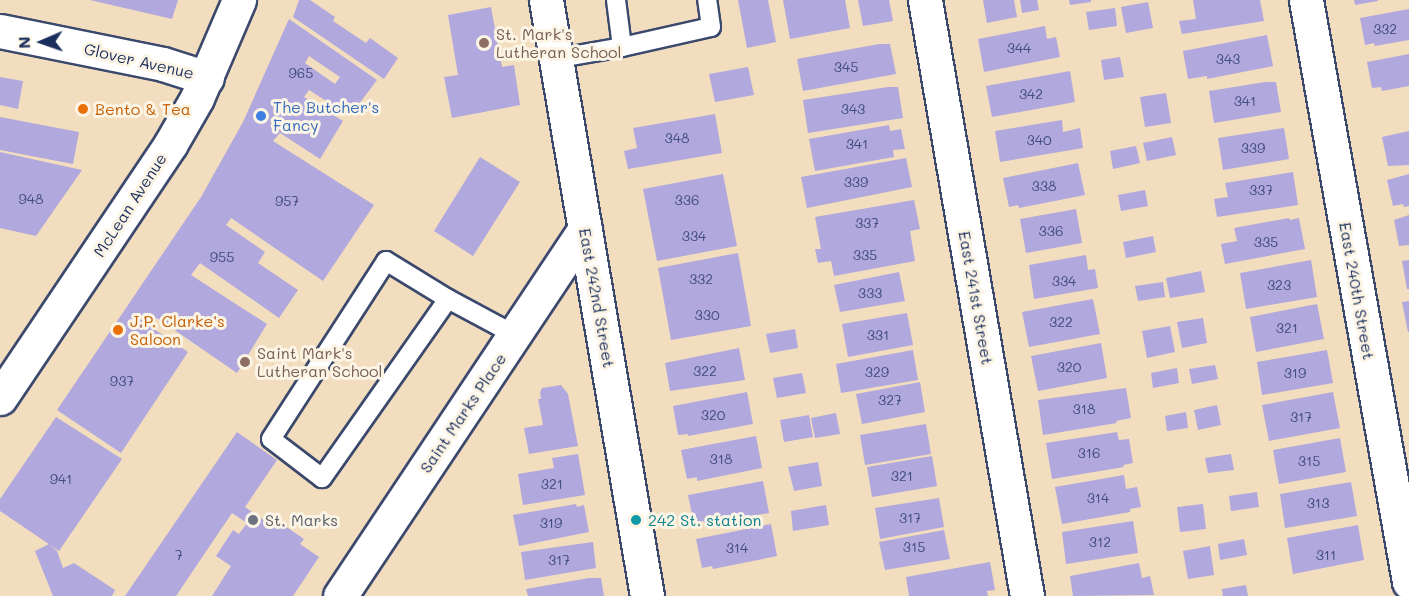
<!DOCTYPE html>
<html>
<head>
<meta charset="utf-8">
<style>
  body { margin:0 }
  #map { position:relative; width:1409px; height:596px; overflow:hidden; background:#f3ddbf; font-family:Mali,sans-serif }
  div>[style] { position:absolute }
  .building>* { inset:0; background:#b1a8dd }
  .roads { filter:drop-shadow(2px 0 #3b496d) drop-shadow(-2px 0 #3b496d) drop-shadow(0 2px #3b496d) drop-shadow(0 -2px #3b496d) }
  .service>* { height:18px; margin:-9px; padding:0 9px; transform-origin:9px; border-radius:9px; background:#fff }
  .minor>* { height:33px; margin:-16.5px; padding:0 16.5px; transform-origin:16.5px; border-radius:16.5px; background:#fff }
  .tertiary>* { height:33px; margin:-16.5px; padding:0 16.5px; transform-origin:16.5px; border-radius:16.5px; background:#fff }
  .dots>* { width:16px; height:16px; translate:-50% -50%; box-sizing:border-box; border:3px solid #fcf5e5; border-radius:50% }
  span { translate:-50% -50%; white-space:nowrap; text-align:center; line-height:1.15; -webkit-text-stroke:6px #fcf5e5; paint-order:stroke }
  .number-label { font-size:14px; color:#404d7e }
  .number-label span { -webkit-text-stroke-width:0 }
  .education-label { font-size:16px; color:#785e54 }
  .left { translate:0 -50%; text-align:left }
  .street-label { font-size:16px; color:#1b2f5e }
  .shop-label { font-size:16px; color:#366cbe }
  .food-label { font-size:16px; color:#c56008 }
  .worship-label { font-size:16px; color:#5b616d }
  .culture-label { font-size:16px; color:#0d838f }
  .north { position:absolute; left:12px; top:12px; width:60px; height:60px; -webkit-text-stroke:4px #fcf5e5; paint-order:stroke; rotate:268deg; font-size:16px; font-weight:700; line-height:24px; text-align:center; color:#1b2f5e }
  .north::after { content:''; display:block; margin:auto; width:21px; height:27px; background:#1b2f5e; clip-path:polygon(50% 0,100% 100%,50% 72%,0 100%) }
</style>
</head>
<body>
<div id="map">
  <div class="building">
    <div style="clip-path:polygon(90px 0,178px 0,172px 19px)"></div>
    <div style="clip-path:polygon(299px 0,310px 0,335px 17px,333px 21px,366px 43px,370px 38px,398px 58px,384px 79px,293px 17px)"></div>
    <div style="clip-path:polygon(738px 0,768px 0,776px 42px,747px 48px)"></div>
    <div style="clip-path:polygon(783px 0,845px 0,850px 28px,790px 39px)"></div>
    <div style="clip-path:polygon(858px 0,889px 0,893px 21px,863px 26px)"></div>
    <div style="clip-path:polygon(983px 0,1014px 0,1017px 17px,987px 23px)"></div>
    <div style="clip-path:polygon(1020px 0,1037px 0,1039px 10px,1022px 13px)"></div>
    <div style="clip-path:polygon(1069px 0,1091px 0,1091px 2px,1070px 5px)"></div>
    <div style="clip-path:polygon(1193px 0,1260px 0,1264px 21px,1182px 34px,1179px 21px,1196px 19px)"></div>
    <div style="clip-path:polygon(1354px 0,1378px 0,1378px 1px,1355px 5px)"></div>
    <div style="clip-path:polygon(1148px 2px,1153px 28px,1126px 33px,1121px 7px)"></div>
    <div style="clip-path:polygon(491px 7px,502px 67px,514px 65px,520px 105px,452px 118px,444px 77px,458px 75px,448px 15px)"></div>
    <div style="clip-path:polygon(1115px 8px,1117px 26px,1089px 30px,1086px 12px)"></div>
    <div style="clip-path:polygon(1409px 9px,1409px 40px,1375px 46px,1374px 43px,1365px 45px,1360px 18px)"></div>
    <div style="clip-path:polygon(evenodd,289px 19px,377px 80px,350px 116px,309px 90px,304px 97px,343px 121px,320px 159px,280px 133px,273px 141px,374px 205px,323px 281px,231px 218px,226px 225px,265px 252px,258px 263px,298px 290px,279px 318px,200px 263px,191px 275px,267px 324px,237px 373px,157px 318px,151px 327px,188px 352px,121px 453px,57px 410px,201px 197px,243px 122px,289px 19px,309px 56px,340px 77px,335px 84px,305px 63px,309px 56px)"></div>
    <div style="clip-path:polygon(1045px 26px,1047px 39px,1056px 37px,1060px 57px,984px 72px,978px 39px)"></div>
    <div style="clip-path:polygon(1267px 35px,1273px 66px,1207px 79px,1207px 76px,1188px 79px,1183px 51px)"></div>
    <div style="clip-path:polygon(879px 44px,890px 44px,896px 74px,803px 91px,797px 59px)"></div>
    <div style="clip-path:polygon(1409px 54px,1409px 86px,1382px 91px,1381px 87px,1372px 88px,1367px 62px)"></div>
    <div style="clip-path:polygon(1120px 57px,1124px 77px,1104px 80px,1101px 60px)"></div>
    <div style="clip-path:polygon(748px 67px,754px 95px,715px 102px,709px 74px)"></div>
    <div style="clip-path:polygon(1070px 71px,1075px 102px,992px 117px,986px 86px)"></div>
    <div style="clip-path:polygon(0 77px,23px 81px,18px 109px,0 105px)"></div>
    <div style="clip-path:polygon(1265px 82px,1276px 82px,1281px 112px,1214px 123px,1209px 91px)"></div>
    <div style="clip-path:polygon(888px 87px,898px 87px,903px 118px,808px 133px,803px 100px)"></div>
    <div style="clip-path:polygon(1166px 93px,1171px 123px,1145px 127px,1140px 97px)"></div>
    <div style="clip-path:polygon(715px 114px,722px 153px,628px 169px,624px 151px,637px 148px,633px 128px)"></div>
    <div style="clip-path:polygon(0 117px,79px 132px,73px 164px,0 150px)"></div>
    <div style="clip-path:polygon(1062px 120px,1063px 132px,1080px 128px,1083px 148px,1000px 162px,995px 131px)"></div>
    <div style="clip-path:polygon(889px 125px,890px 131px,901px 129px,905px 149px,893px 150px,894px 157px,815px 171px,809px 139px)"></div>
    <div style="clip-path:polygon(1284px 128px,1289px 159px,1223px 170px,1218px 138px)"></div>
    <div style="clip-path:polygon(1409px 131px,1409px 165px,1388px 166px,1382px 137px)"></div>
    <div style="clip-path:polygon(1172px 137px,1176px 155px,1147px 161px,1143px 143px)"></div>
    <div style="clip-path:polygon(1136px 146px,1140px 163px,1113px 169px,1110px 151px)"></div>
    <div style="clip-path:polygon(0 152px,82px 170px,36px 236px,0 228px)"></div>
    <div style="clip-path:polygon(480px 157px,520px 182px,473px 256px,434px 231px)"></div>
    <div style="clip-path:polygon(906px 158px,912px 187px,807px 208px,801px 177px)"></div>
    <div style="clip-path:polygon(1078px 163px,1085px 195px,1019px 208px,1018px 205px,1009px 207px,1003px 178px)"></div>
    <div style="clip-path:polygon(1293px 172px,1298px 205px,1217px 217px,1214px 199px,1228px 197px,1225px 183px)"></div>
    <div style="clip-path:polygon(723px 174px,737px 246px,657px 261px,643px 189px)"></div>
    <div style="clip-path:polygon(1409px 174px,1409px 206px,1404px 207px,1403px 204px,1393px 206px,1387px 180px)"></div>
    <div style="clip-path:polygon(1145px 190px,1148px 206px,1121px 211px,1118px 195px)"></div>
    <div style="clip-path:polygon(914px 200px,920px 229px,910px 231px,915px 261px,834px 276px,831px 261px,818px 263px,815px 249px,821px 249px,815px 217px)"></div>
    <div style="clip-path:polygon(1076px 209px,1082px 243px,1026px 253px,1020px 219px)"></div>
    <div style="clip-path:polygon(1409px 215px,1409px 245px,1399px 246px,1394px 220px)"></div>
    <div style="clip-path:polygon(1289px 218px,1290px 220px,1299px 218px,1305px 249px,1225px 264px,1221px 244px,1237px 241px,1234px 228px)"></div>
    <div style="clip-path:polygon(1153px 236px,1156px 252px,1126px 258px,1123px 242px)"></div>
    <div style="clip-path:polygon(738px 253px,751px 326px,671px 340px,658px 268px)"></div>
    <div style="clip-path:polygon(1086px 255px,1088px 270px,1095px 269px,1098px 288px,1034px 299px,1029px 265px)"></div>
    <div style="clip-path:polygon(1311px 260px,1317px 297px,1246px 309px,1240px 273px)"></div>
    <div style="clip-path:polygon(1409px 260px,1409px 289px,1407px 289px,1402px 261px)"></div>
    <div style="clip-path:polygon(1201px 271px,1205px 292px,1170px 298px,1166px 278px)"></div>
    <div style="clip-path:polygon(899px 272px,905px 301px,840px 312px,834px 285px)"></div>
    <div style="clip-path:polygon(1163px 282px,1165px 297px,1138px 301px,1135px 286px)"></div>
    <div style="clip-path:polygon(1093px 299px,1100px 334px,1029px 347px,1022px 312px)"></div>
    <div style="clip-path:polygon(1409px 301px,1409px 332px,1408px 332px,1402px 302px)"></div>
    <div style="clip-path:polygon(1317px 304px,1324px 339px,1256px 352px,1250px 317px)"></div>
    <div style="clip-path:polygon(907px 313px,913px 345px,848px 357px,842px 324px)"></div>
    <div style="clip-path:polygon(1203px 318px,1207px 343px,1182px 348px,1177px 322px)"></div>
    <div style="clip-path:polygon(1170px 326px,1175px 352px,1147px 358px,1142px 331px)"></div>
    <div style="clip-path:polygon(795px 329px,798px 348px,770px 353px,766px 334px)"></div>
    <div style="clip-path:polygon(1101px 343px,1107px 378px,1038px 391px,1031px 356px)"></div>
    <div style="clip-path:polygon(739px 348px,745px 380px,670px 391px,665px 363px)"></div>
    <div style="clip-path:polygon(913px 350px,918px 380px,841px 393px,836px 364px)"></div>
    <div style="clip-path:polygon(1327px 350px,1333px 383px,1262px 395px,1257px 362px)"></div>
    <div style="clip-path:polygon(1215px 365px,1218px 379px,1192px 384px,1189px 369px)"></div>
    <div style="clip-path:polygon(1177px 368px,1179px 383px,1153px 388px,1151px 373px)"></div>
    <div style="clip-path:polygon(802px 373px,806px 393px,777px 398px,773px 378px)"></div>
    <div style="clip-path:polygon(920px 382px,925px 412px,862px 424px,856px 394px)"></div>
    <div style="clip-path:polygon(561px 385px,568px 394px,578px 446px,529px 454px,524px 428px,543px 425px,538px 399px,541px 399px,540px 392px,542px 388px)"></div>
    <div style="clip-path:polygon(1126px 388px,1131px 418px,1116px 421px,1117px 423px,1043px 435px,1038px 400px)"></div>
    <div style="clip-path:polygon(747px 392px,753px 424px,688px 436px,688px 434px,678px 435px,673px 406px)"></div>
    <div style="clip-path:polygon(1333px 392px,1340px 428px,1269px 441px,1262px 405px)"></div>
    <div style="clip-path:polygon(1217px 405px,1221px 425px,1198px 430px,1194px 410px)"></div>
    <div style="clip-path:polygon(1186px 412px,1188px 428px,1167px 431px,1165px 416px)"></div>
    <div style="clip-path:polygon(836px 413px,840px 434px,815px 438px,811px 418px)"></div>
    <div style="clip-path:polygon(809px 415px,813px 437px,784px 442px,780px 420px)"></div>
    <div style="clip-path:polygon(56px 417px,122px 459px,59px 551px,0 511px,0 499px)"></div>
    <div style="clip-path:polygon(926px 424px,931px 454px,865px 465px,860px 435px)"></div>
    <div style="clip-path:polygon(237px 432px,277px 460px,245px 507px,268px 523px,272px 517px,304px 539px,300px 544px,319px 557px,293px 596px,212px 596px,231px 566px,216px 556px,233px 530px,239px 534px,247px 523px,232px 513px,176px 596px,125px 596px)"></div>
    <div style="clip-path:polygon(1117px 432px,1119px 440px,1129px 439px,1133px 463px,1123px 465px,1124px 467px,1052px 479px,1046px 443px)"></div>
    <div style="clip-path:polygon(756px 436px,762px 468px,697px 481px,697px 477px,687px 479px,681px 450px)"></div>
    <div style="clip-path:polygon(1340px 438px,1346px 472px,1279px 484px,1273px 450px)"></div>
    <div style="clip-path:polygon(578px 454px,585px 495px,523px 505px,518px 474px,554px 468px,552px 458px)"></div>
    <div style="clip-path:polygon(1231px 454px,1234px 470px,1208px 473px,1205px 458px)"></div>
    <div style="clip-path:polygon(932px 456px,937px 486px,872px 497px,867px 467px)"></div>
    <div style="clip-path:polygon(818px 462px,822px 486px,794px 491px,788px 467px)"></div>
    <div style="clip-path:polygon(1124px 475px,1126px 489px,1137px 487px,1141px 507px,1130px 509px,1130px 512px,1062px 524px,1055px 487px)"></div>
    <div style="clip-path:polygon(763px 481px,769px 513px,704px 524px,704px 521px,694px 523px,688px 495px)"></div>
    <div style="clip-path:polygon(1351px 482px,1357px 516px,1285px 528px,1280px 494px)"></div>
    <div style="clip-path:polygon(1257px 492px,1259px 507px,1231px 511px,1229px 496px)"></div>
    <div style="clip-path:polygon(939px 498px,944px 527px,880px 539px,875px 508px)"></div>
    <div style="clip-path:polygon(576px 504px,577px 507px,584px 505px,589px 532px,519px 546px,513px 515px)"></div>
    <div style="clip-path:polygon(1203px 504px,1206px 529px,1180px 532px,1177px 507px)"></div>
    <div style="clip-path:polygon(826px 505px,829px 525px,793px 531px,791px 511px)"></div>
    <div style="clip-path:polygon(1133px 521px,1138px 553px,1066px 564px,1062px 532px)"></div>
    <div style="clip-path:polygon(771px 524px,777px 556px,713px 569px,712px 566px,702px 568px,696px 539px)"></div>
    <div style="clip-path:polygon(1358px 525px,1364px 560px,1293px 574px,1287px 538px)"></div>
    <div style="clip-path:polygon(944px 530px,950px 559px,885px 570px,879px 542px)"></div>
    <div style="clip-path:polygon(1244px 539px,1247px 555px,1220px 560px,1218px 544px)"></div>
    <div style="clip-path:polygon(593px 542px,596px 568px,525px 580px,521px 552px)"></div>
    <div style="clip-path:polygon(49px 544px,57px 551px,63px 568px,74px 563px,115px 590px,112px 596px,53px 596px,35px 551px)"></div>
    <div style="clip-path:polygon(1210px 546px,1214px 575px,1188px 579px,1183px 551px)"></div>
    <div style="clip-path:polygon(990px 562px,995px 590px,987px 591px,988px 596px,909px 596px,906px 577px)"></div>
    <div style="clip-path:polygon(1139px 563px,1142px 578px,1150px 576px,1154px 595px,1073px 596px,1070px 576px)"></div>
    <div style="clip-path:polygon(589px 578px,601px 578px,604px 596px,528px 596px,526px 589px)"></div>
    <div style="clip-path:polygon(1246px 585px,1248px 596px,1223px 596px,1222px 589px)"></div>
  </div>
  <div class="roads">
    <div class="service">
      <div style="left:616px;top:0;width:47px;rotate:82.7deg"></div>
      <div style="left:554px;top:59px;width:69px;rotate:-10deg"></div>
      <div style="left:622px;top:47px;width:91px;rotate:-12.7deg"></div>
      <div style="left:711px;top:27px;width:27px;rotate:-98deg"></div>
      <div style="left:448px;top:299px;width:219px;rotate:125.1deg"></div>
      <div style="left:322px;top:478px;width:64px;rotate:-142.6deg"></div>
      <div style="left:271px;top:439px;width:212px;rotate:-57.1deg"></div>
      <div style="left:386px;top:261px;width:73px;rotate:31.5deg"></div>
      <div style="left:448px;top:299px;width:76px;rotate:28.2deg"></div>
    </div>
    <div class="minor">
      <div style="left:546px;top:0;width:604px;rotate:80.38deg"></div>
      <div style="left:925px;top:0;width:605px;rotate:80.29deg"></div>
      <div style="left:1306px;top:0;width:591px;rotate:79.96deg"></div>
      <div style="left:0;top:31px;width:166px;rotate:11.4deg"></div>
      <div style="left:163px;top:64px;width:46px;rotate:17.7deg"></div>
      <div style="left:340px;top:596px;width:441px;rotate:-56.3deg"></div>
    </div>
    <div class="tertiary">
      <div style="left:0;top:398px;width:305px;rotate:-56.1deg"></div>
      <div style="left:170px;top:145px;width:54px;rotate:-60.1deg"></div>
      <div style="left:197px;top:98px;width:107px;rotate:-66.8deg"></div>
    </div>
  </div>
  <div class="dots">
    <div style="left:484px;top:43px;background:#8d6e63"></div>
    <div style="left:83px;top:109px;background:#e8710a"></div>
    <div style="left:261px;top:116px;background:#3f7fe0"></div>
    <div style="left:118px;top:330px;background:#e8710a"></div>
    <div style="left:245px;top:362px;background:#8d6e63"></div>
    <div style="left:253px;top:520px;background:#6b7280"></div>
    <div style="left:636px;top:520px;background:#0f9aa8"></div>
  </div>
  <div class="number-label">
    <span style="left:1385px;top:29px">332</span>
    <span style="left:1019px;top:48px">344</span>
    <span style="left:1228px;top:59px">343</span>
    <span style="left:846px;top:67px">345</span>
    <span style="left:301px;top:73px">965</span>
    <span style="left:1031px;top:94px">342</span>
    <span style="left:1245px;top:101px">341</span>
    <span style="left:853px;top:109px">343</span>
    <span style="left:677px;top:138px">348</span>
    <span style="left:1039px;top:140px">340</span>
    <span style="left:857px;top:144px">341</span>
    <span style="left:1253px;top:148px">339</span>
    <span style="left:856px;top:182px">339</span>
    <span style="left:1044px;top:186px">338</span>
    <span style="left:1261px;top:190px">337</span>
    <span style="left:31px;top:199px">948</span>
    <span style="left:687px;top:200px">336</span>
    <span style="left:287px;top:201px">957</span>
    <span style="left:867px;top:223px">337</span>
    <span style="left:1051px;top:231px">336</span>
    <span style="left:694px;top:236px">334</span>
    <span style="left:1266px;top:242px">335</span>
    <span style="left:865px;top:255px">335</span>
    <span style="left:222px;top:257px">955</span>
    <span style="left:701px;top:279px">332</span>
    <span style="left:1064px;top:281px">334</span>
    <span style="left:1279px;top:285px">323</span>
    <span style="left:870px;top:293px">333</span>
    <span style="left:707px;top:315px">330</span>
    <span style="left:1061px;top:322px">322</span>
    <span style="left:1287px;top:328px">321</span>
    <span style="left:878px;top:335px">331</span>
    <span style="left:1069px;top:367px">320</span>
    <span style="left:705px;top:371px">322</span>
    <span style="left:877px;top:372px">329</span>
    <span style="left:1295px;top:373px">319</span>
    <span style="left:122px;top:381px">937</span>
    <span style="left:890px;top:400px">327</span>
    <span style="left:1084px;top:409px">318</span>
    <span style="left:713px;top:415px">320</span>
    <span style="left:1301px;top:417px">317</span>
    <span style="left:1089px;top:453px">316</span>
    <span style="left:721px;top:459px">318</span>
    <span style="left:1309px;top:461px">315</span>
    <span style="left:902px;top:476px">321</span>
    <span style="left:61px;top:479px">941</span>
    <span style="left:552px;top:484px">321</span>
    <span style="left:1098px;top:498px">314</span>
    <span style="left:1318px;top:503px">313</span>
    <span style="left:910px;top:518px">317</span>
    <span style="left:551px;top:523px">319</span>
    <span style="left:1100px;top:542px">312</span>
    <span style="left:914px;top:547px">315</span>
    <span style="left:737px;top:548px">314</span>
    <span style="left:179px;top:555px">7</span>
    <span style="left:1326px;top:555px">311</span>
    <span style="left:559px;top:560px">317</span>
  </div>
  <div class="education-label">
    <span class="left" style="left:496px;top:43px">St. Mark's<br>Lutheran School</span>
    <span class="left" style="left:257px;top:362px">Saint Mark's<br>Lutheran School</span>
  </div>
  <div class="street-label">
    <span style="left:139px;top:61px;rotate:13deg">Glover Avenue</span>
    <span style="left:130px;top:205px;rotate:-57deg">McLean Avenue</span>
    <span style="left:1357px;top:291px;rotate:80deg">East 240th Street</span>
    <span style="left:597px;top:298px;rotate:80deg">East 242nd Street</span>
    <span style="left:976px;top:298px;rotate:80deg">East 241st Street</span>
    <span style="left:463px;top:413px;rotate:-56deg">Saint Marks Place</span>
  </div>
  <div class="shop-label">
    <span class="left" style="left:273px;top:116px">The Butcher's<br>Fancy</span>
  </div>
  <div class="food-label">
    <span class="left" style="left:95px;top:109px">Bento &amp; Tea</span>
    <span class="left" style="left:130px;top:330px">J.P. Clarke's<br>Saloon</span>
  </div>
  <div class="worship-label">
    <span class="left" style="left:265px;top:520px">St. Marks</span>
  </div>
  <div class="culture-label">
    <span class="left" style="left:648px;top:520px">242 St. station</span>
  </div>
  <div class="north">N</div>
</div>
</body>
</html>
